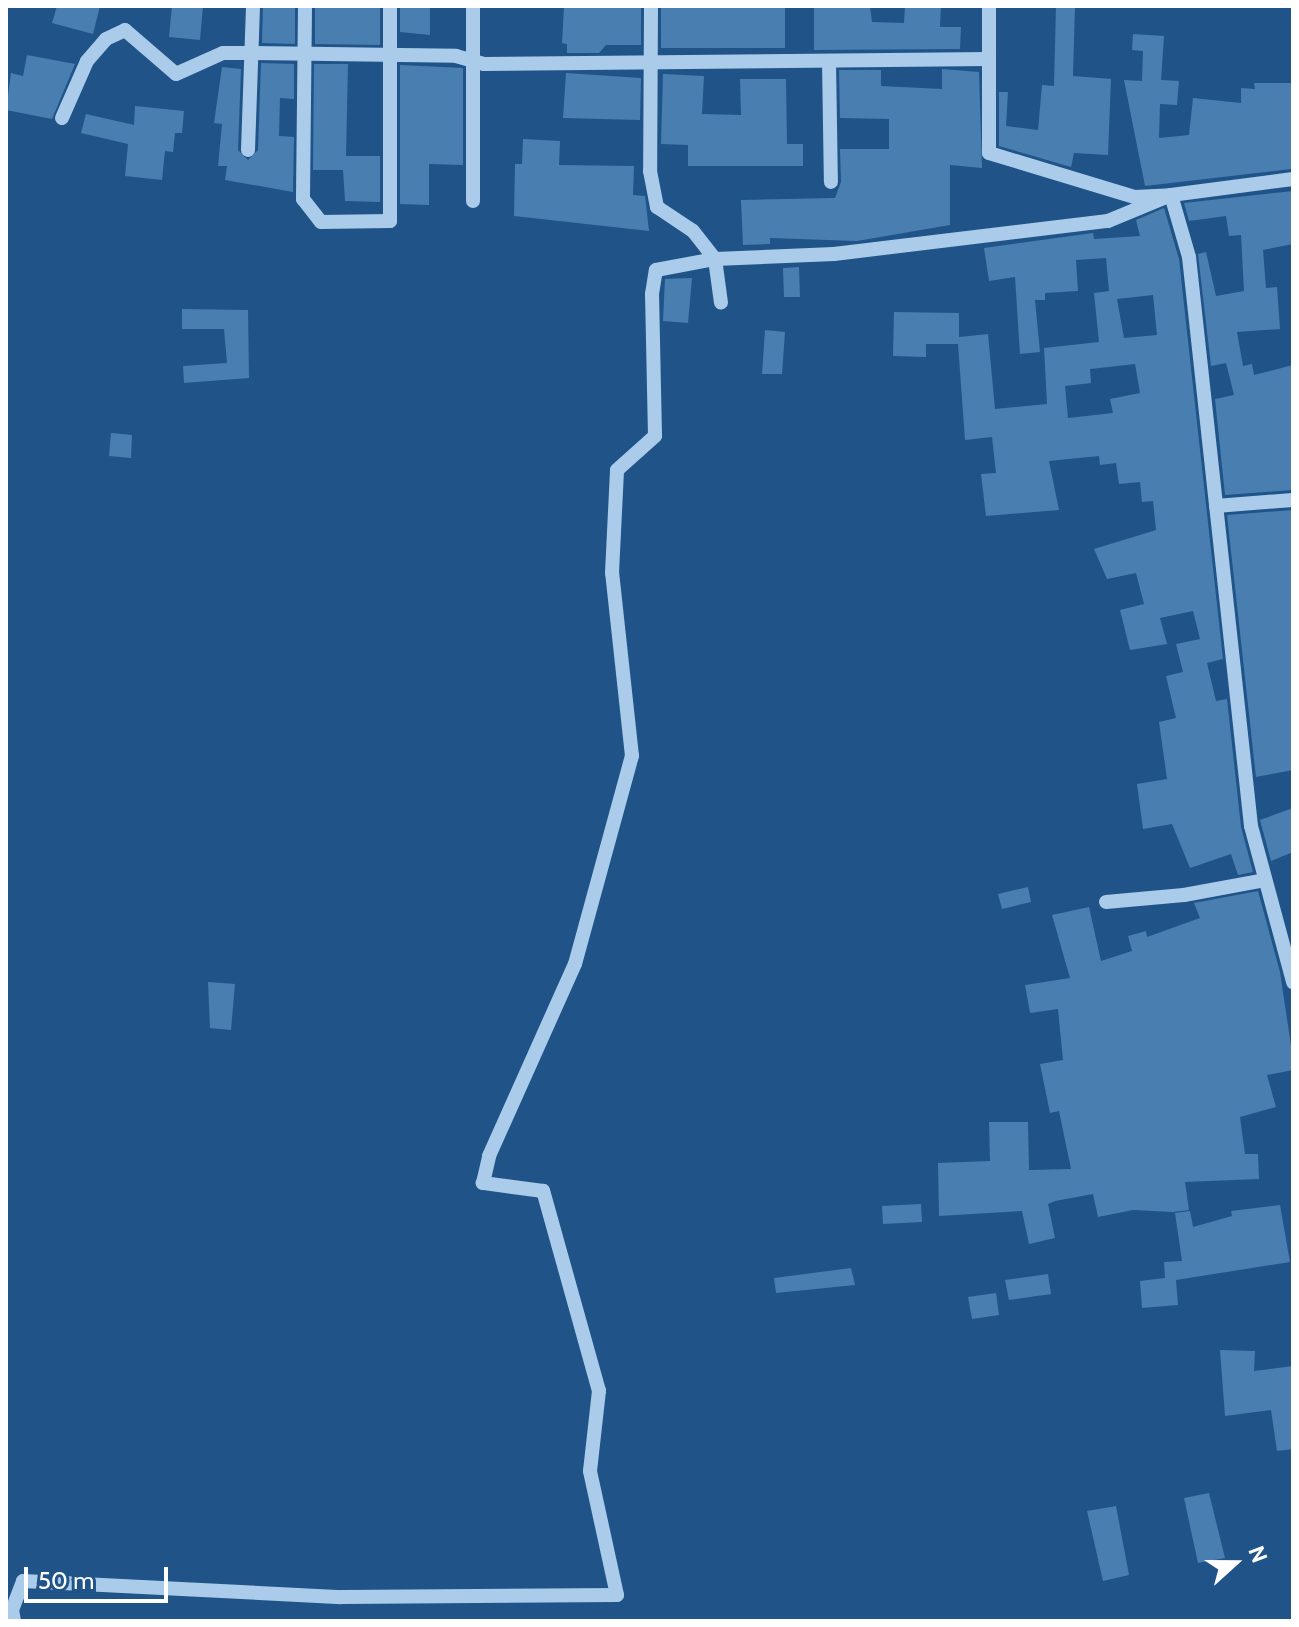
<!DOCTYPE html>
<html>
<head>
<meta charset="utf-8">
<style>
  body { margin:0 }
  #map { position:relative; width:1299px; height:1627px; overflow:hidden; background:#205488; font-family:Cabin,sans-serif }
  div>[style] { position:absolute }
  .building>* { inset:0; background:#487eb0 }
  .minor>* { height:14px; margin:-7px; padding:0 7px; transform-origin:7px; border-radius:7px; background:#aaccea }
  span { translate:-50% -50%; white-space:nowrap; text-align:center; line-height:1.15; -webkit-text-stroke:7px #205488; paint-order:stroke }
  .frame { position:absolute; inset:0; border:8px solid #fff; pointer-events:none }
  .north { position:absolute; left:1195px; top:1523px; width:80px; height:80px; -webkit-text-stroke:6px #205488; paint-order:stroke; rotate:69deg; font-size:22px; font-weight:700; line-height:32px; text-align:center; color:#fff }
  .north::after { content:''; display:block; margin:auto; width:28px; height:36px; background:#fff; clip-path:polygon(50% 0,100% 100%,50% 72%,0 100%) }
  .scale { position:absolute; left:24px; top:1567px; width:144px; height:36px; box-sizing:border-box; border:4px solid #fff; border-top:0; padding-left:10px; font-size:24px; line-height:28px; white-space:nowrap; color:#fff; -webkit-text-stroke:6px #205488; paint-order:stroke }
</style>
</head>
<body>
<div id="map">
  <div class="building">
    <div style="clip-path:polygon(57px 6px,100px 6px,93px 34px,52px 23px)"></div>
    <div style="clip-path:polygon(172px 6px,203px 6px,200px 40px,169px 37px)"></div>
    <div style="clip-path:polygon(263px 6px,295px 6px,295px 44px,262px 43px)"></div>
    <div style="clip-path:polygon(315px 6px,380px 6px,380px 45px,315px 44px)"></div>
    <div style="clip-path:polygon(400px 6px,430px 6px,430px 35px,400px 32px)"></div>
    <div style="clip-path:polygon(564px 6px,641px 6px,641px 45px,606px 45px,599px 53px,567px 53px,567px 44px,562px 43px)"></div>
    <div style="clip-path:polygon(661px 6px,785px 6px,785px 48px,661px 48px)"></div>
    <div style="clip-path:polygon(814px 6px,870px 6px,872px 22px,904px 23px,905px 6px,941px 6px,940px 27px,961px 27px,960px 49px,814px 50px)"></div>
    <div style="clip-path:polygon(1056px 6px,1075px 6px,1073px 76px,1111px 79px,1108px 155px,1074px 153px,1071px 167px,999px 146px,999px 92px,1008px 92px,1006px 126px,1038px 130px,1042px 85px,1054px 86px)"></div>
    <div style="clip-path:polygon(1133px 34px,1164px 36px,1161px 80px,1179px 81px,1177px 105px,1160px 104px,1159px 138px,1189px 135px,1193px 98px,1241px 103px,1241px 88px,1255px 89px,1254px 83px,1293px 83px,1291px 169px,1145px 186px,1124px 80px,1142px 81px,1143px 51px,1132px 50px)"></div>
    <div style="clip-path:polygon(27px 55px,75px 64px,52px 119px,6px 110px,11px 73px,23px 76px)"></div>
    <div style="clip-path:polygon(261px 63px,294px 64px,294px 99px,280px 98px,279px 136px,294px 137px,293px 192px,225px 180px,227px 166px,218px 166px,222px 124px,214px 123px,222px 67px,241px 69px,238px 150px,248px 160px,258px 150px)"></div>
    <div style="clip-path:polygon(314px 64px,348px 64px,346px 156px,380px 156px,380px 202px,345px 201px,343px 170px,313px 170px)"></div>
    <div style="clip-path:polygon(400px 65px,463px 68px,463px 165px,429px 164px,429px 205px,400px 204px)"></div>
    <div style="clip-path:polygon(942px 69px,979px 72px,982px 168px,950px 165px,950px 225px,857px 241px,770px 238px,770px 244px,743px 245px,741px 200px,835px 198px,841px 182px,840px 149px,889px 149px,889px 119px,840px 118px,839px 70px,881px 70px,881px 86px,942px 89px)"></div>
    <div style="clip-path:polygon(566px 73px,641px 78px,640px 120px,563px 118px)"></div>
    <div style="clip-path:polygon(663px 74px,704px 76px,702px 114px,741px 115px,740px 79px,786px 79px,787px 144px,803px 144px,803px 166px,688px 166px,688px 145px,661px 144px)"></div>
    <div style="clip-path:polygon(135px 106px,184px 111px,182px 133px,175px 133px,173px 152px,165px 151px,162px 180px,125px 176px,128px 144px,81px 133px,86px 114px,134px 125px)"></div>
    <div style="clip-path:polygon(523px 139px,560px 141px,559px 165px,634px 166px,633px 195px,645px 196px,649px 231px,514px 216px,515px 164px,522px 164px)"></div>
    <div style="clip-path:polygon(1293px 191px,1293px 244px,1263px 250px,1266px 288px,1277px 287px,1280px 329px,1237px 332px,1243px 366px,1252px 364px,1254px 375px,1293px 365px,1293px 490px,1225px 495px,1215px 399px,1234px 395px,1226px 363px,1211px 366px,1198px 254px,1206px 252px,1216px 296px,1244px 291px,1241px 235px,1229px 236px,1226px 216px,1189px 221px,1184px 203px)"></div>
    <div style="clip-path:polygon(evenodd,1164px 208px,1179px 259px,1223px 659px,1207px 663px,1216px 701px,1227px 699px,1241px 827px,1253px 872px,1238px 875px,1231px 854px,1190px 868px,1172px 824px,1143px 829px,1137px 784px,1167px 779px,1159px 722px,1176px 718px,1166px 676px,1183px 672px,1176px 644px,1200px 639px,1193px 611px,1160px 618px,1167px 644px,1130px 650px,1120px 610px,1144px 604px,1136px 573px,1107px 579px,1094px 549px,1156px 530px,1153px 501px,1142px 502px,1140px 482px,1119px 484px,1116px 463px,1100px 465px,1099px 456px,1049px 461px,1059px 510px,986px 516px,981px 474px,996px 473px,992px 437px,965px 440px,958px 344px,926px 344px,926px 357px,893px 356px,894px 312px,959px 313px,959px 337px,988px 334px,995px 409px,1047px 404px,1044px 348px,1099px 342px,1094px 293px,1109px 291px,1106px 258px,1076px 260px,1078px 291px,1045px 293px,1045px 300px,1035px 300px,1040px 352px,1020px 354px,1015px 277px,989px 281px,984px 248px,1093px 233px,1094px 239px,1140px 236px,1136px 220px,1164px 208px,1153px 295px,1157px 335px,1124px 338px,1117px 299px,1153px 295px,1164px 208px,1135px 364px,1140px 393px,1110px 399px,1113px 413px,1068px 418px,1065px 386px,1091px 383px,1090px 369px,1135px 364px)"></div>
    <div style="clip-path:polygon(799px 267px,800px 297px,784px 297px,783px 268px)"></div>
    <div style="clip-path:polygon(692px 278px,688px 323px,663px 321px,665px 279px)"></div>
    <div style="clip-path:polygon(182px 309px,248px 310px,249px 378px,184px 383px,183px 366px,227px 363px,224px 329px,182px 329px)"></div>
    <div style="clip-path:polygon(765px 330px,785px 332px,782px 374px,762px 374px)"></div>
    <div style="clip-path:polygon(111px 433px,132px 435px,131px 458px,109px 456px)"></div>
    <div style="clip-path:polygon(1293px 510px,1293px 770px,1256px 777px,1227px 515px)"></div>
    <div style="clip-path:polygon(1293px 808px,1293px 852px,1271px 861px,1260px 820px)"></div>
    <div style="clip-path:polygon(1028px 887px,1031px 902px,1002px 909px,998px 894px)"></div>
    <div style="clip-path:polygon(1258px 891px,1280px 972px,1293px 1059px,1293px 1070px,1267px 1075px,1276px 1107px,1240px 1117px,1245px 1154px,1258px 1154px,1259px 1179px,1185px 1182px,1189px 1210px,1173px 1212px,1133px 1210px,1098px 1217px,1093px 1194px,1055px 1201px,1048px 1204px,1055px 1238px,1029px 1244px,1022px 1211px,939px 1216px,938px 1163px,990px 1161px,989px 1122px,1028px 1122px,1029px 1170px,1071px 1169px,1059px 1111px,1050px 1113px,1040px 1064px,1063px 1060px,1058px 1009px,1030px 1013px,1025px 985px,1070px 978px,1052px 915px,1089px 907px,1101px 961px,1132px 951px,1128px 936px,1146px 931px,1147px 937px,1200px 918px,1194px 903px)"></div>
    <div style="clip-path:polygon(208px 982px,235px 984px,231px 1030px,210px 1028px)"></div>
    <div style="clip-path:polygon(921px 1204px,922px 1222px,883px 1224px,882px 1206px)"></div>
    <div style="clip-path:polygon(1280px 1205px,1290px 1262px,1176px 1280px,1178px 1305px,1142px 1308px,1140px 1281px,1165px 1278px,1164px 1262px,1182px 1261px,1175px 1213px,1190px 1211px,1193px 1227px,1232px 1216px,1231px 1211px)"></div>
    <div style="clip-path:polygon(851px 1268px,855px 1285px,776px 1293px,774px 1278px)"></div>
    <div style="clip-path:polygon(1048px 1274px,1051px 1294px,1009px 1300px,1005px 1280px)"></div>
    <div style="clip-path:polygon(996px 1293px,999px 1315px,972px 1319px,968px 1297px)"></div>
    <div style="clip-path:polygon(1220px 1350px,1255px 1351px,1254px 1371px,1293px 1366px,1293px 1449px,1277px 1451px,1271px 1410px,1225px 1416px)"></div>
    <div style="clip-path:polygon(1209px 1493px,1225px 1558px,1198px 1563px,1184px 1498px)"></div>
    <div style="clip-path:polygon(1116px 1506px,1129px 1575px,1103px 1581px,1087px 1511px)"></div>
  </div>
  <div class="minor">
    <div style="left:305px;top:6px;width:193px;rotate:90.6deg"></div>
    <div style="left:303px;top:199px;width:29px;rotate:52deg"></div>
    <div style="left:321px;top:222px;width:69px;rotate:-0.8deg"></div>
    <div style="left:390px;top:221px;width:215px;rotate:-90deg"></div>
    <div style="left:651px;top:6px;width:165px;rotate:90.3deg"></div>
    <div style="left:650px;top:171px;width:37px;rotate:79deg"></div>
    <div style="left:657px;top:207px;width:43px;rotate:33.7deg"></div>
    <div style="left:693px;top:231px;width:36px;rotate:52deg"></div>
    <div style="left:715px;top:259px;width:44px;rotate:82.2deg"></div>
    <div style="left:989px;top:6px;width:147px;rotate:90deg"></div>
    <div style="left:989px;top:153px;width:152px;rotate:16.8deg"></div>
    <div style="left:1135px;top:197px;width:36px;rotate:-3deg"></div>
    <div style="left:1171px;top:195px;width:65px;rotate:73.8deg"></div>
    <div style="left:1189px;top:257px;width:572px;rotate:83.78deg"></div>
    <div style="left:1251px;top:826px;width:162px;rotate:74.9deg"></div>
    <div style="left:829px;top:61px;width:121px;rotate:89.1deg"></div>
    <div style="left:62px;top:118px;width:62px;rotate:-66.3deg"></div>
    <div style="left:87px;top:61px;width:29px;rotate:-49deg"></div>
    <div style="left:106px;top:39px;width:21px;rotate:-25deg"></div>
    <div style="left:125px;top:30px;width:67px;rotate:40.8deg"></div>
    <div style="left:176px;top:74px;width:51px;rotate:-24.1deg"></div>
    <div style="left:223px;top:53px;width:28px"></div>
    <div style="left:251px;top:53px;width:205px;rotate:0.8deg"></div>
    <div style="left:456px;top:56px;width:29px;rotate:16deg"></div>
    <div style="left:484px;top:64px;width:505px;rotate:-0.57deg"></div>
    <div style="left:248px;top:150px;width:144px;rotate:-88deg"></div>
    <div style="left:473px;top:201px;width:195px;rotate:-90deg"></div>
    <div style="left:1216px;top:506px;width:77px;rotate:-4.5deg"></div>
    <div style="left:1106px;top:902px;width:78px;rotate:-5.1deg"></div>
    <div style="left:1184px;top:895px;width:82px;rotate:-10.5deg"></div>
    <div style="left:14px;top:1621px;width:11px;rotate:-100deg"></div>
    <div style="left:12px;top:1610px;width:31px;rotate:-69deg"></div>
    <div style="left:23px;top:1581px;width:319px;rotate:2.9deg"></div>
    <div style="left:342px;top:1597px;width:275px;rotate:-0.4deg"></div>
    <div style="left:617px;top:1595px;width:127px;rotate:-102.3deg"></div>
    <div style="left:590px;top:1471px;width:81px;rotate:-83.6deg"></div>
    <div style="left:599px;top:1391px;width:208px;rotate:-105.6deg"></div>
    <div style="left:543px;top:1191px;width:61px;rotate:-172.4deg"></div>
    <div style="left:483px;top:1183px;width:28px;rotate:-77deg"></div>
    <div style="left:489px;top:1156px;width:210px;rotate:-65.9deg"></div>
    <div style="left:575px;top:964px;width:216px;rotate:-74.7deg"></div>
    <div style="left:632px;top:756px;width:184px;rotate:-96.2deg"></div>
    <div style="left:612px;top:573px;width:103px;rotate:-87.2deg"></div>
    <div style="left:617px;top:470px;width:51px;rotate:-41.8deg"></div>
    <div style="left:655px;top:436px;width:142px;rotate:-91.2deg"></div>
    <div style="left:652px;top:294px;width:24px;rotate:-81deg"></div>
    <div style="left:656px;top:270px;width:60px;rotate:-10.6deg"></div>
    <div style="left:715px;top:259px;width:119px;rotate:-2.4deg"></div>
    <div style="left:834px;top:254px;width:276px;rotate:-6.9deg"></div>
    <div style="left:1108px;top:221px;width:68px;rotate:-22.4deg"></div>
    <div style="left:1171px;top:195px;width:123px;rotate:-7.5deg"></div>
  </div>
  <div class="frame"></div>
  <div class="north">N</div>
  <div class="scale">50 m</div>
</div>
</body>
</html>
